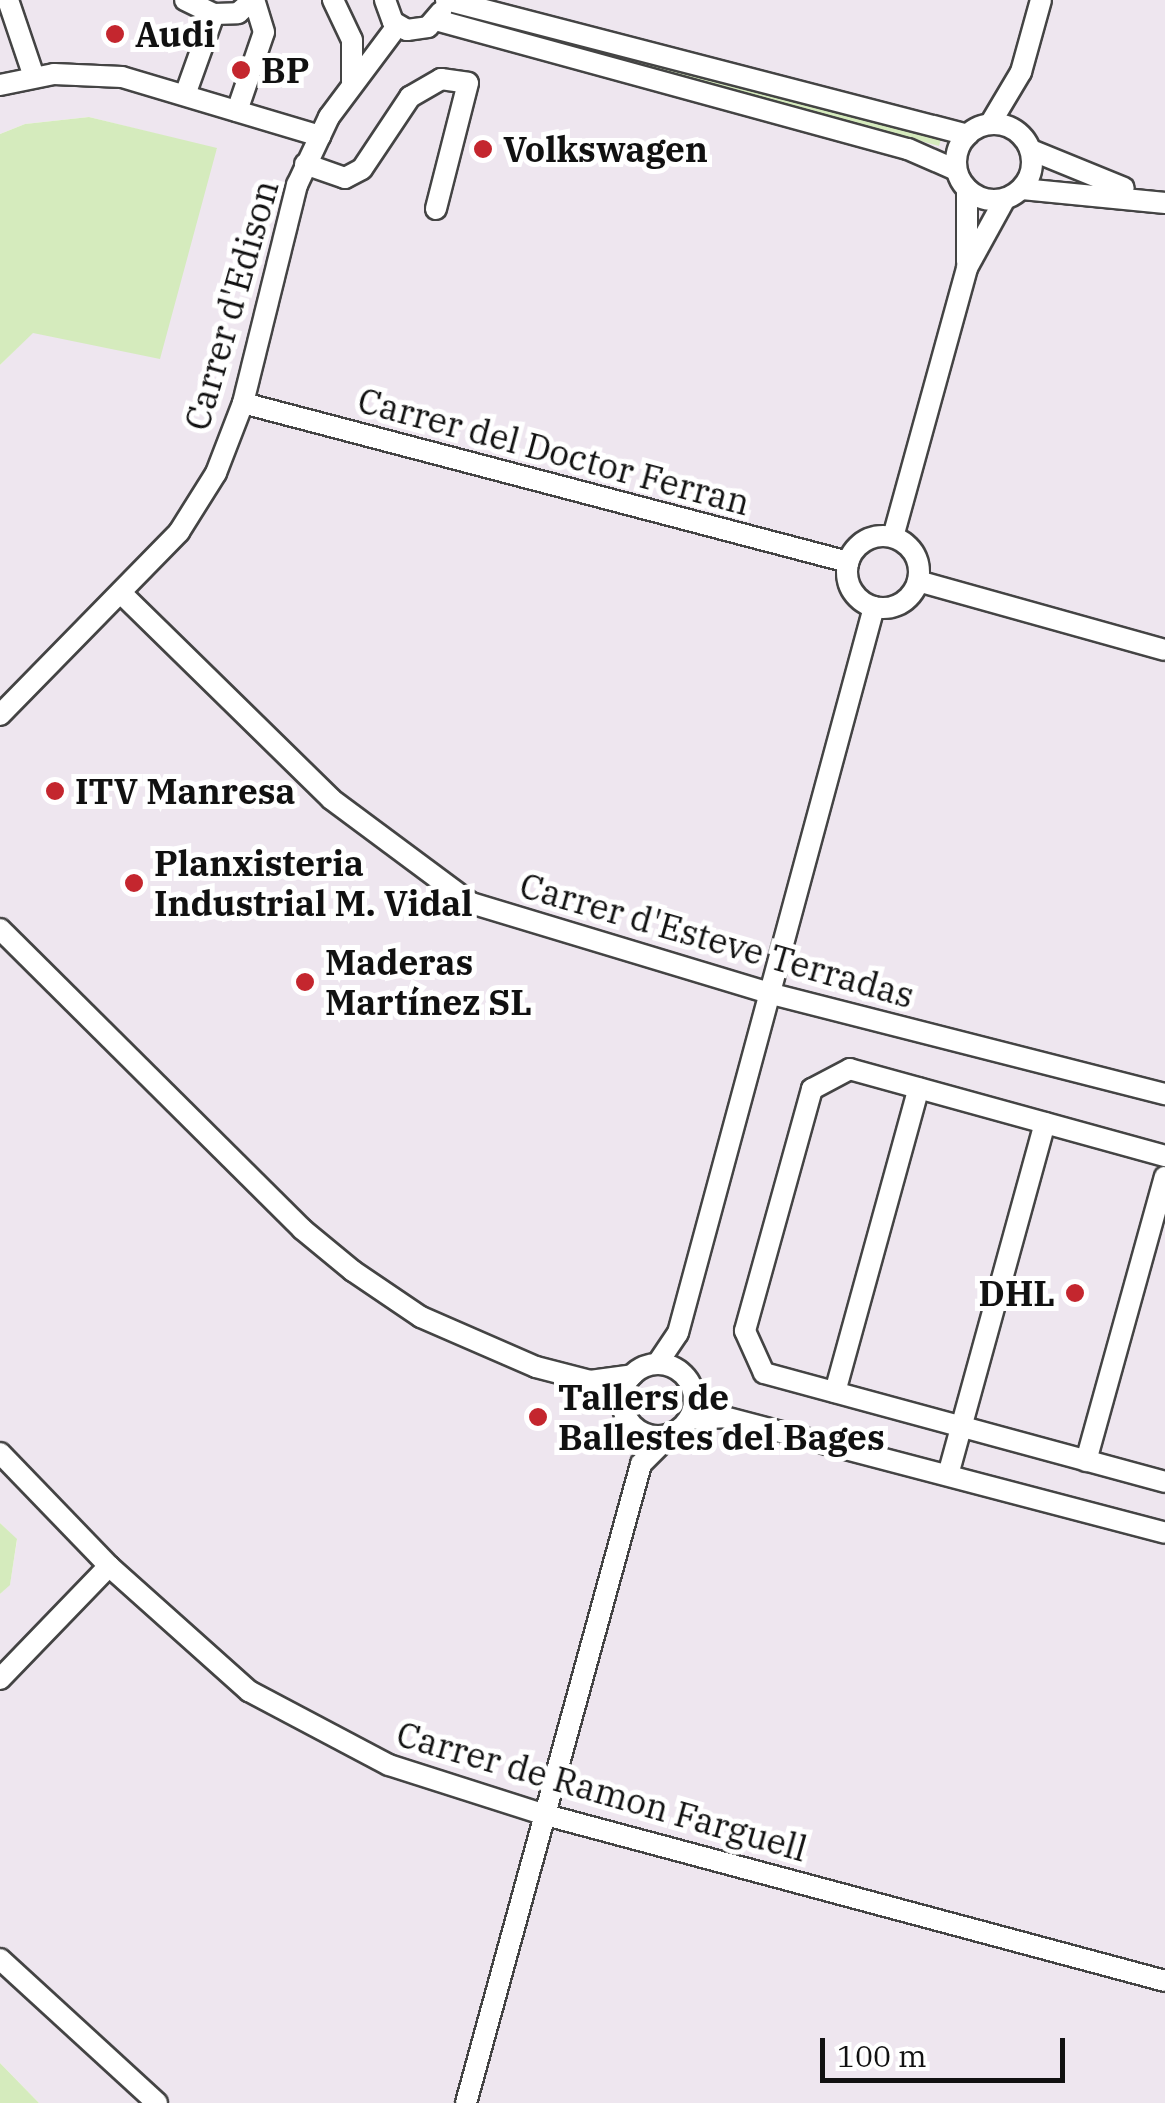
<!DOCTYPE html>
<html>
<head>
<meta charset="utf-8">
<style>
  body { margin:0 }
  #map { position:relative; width:1165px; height:2103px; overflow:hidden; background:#fffdf5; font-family:"IBM Plex Serif",serif }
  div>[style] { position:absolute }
  .industrial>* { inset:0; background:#eee6ef }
  .green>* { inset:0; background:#d5ebbd }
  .roads { filter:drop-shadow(2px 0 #444) drop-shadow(-2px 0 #444) drop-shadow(0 2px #444) drop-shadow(0 -2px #444) }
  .minor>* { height:20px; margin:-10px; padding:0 10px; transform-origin:10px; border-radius:10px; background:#fff }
  .minor>.ring { margin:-10px; padding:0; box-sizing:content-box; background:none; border:20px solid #fff; border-radius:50% }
  .dots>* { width:28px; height:28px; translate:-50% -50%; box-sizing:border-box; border:5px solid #fff; border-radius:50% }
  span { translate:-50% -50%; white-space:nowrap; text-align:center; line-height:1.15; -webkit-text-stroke:10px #fff; paint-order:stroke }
  .poi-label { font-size:35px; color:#111; font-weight:700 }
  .left { translate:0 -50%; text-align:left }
  .right { translate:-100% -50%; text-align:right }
  .street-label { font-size:35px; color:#111 }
  .scale { position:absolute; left:820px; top:2038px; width:245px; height:45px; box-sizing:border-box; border:5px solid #111; border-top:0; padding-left:12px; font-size:30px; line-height:35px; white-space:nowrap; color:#111; -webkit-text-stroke:8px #fff; paint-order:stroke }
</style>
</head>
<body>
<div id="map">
  <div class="industrial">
    <div style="clip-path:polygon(0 0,1165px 0,1165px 2103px,39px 2103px,0 2063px,0 1594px,10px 1584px,17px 1540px,0 1523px,0 365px,217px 149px,89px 117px,25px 124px,0 134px)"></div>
  </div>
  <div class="green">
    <div style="clip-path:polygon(457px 8px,941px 139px,939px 146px,455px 16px)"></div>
    <div style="clip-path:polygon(89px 117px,217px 148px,160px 359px,33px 333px,0 365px,0 134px,25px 124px)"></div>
    <div style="clip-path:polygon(0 1523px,17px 1539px,10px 1585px,0 1594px)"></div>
    <div style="clip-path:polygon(0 2063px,39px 2103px,0 2103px)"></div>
  </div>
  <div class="roads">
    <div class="minor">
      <div style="left:8px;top:0;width:81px;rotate:71.3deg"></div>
      <div style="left:185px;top:0;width:32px;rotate:26deg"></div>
      <div style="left:214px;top:14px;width:24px;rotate:-2deg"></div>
      <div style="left:238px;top:13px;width:20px;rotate:-41deg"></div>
      <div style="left:333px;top:0;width:44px;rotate:64.6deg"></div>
      <div style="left:352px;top:40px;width:42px;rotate:90deg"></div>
      <div style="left:385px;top:0;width:23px;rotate:70deg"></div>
      <div style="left:393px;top:22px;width:16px;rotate:30deg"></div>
      <div style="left:407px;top:30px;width:21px;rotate:-8deg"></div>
      <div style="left:428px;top:27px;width:20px;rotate:-49deg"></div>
      <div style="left:446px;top:0;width:539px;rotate:14.5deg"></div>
      <div style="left:436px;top:20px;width:489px;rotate:15.3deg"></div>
      <div style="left:908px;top:149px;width:52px;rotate:23.6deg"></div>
      <div style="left:0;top:85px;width:55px;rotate:-11.5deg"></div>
      <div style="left:54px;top:74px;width:68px;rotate:2.5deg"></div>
      <div style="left:122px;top:77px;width:207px;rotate:16.6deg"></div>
      <div style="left:185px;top:95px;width:86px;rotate:-70.3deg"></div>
      <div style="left:237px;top:111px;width:83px;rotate:-71.1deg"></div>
      <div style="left:264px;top:32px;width:34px;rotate:-107deg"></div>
      <div class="ring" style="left:956px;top:124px;width:56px;height:56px"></div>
      <div style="left:990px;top:124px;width:61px;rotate:-59.2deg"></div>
      <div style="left:1021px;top:72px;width:75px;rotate:-74.5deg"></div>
      <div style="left:1031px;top:150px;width:100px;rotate:22.2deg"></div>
      <div style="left:305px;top:164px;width:42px;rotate:19.3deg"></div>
      <div style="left:345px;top:178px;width:19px;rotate:-28deg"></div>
      <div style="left:362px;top:169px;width:87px;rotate:-56.3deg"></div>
      <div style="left:410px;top:97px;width:36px;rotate:-30deg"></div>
      <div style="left:441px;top:79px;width:27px;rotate:8deg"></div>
      <div style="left:468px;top:83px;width:130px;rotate:104.3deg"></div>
      <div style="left:967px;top:189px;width:73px;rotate:90deg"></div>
      <div style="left:1022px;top:189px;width:144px;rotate:5.6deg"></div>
      <div style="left:243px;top:403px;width:626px;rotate:14.72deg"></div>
      <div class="ring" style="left:847px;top:536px;width:52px;height:52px"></div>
      <div style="left:893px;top:537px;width:279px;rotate:-74.6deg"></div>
      <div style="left:967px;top:268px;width:79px;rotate:-61.2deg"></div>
      <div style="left:918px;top:581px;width:256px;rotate:15.6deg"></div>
      <div style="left:122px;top:594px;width:293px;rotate:44.4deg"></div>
      <div style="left:331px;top:799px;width:174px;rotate:36.6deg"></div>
      <div style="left:471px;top:903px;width:314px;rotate:16.8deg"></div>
      <div style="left:772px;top:994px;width:406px;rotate:14.3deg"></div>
      <div style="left:0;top:715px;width:256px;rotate:-45.6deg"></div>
      <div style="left:179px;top:532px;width:70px;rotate:-57.9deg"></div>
      <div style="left:216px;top:473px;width:75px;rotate:-68.9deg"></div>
      <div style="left:243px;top:403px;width:225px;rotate:-76.1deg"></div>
      <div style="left:297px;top:185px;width:75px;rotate:-64.8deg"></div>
      <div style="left:329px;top:117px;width:114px;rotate:-53.2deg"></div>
      <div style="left:0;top:929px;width:426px;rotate:44.8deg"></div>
      <div style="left:302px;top:1229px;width:66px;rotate:39.5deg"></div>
      <div style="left:353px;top:1271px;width:82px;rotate:34.1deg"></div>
      <div style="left:421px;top:1317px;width:125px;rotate:23.5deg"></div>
      <div style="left:536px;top:1367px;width:56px;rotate:14.5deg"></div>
      <div style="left:590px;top:1381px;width:43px;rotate:-7.9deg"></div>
      <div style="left:1165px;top:1156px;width:327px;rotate:-164.6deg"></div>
      <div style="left:850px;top:1069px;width:43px;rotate:152.2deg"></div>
      <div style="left:812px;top:1089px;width:251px;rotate:105.5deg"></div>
      <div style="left:745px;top:1331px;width:46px;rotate:65.7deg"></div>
      <div style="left:764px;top:1373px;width:416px;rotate:15.2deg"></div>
      <div style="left:657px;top:1364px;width:37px;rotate:-56deg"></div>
      <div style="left:678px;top:1333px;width:752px;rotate:-74.89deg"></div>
      <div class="ring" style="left:622px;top:1364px;width:52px;height:52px"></div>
      <div style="left:835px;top:1392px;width:315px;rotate:-74.6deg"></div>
      <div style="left:689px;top:1419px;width:35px;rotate:-3deg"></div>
      <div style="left:724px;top:1417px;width:456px;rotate:14.7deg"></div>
      <div style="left:0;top:1453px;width:157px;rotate:46deg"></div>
      <div style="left:109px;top:1566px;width:188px;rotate:41.8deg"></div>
      <div style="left:249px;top:1691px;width:158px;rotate:27.9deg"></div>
      <div style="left:389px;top:1765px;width:165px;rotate:17.7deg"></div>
      <div style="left:546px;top:1815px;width:641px;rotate:15.01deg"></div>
      <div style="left:1086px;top:1461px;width:295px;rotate:-74.5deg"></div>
      <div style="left:948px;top:1475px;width:365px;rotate:-74.6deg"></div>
      <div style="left:0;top:1679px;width:157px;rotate:-46deg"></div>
      <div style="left:0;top:1959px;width:213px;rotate:42.5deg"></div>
      <div style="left:466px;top:2103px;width:663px;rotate:-74.68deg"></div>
      <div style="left:641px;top:1464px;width:44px;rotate:-45deg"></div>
    </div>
  </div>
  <div class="dots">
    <div style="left:115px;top:34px;background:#c4262e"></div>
    <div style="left:241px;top:70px;background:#c4262e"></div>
    <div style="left:483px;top:149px;background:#c4262e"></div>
    <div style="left:55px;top:791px;background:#c4262e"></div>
    <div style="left:134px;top:883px;background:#c4262e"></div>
    <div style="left:305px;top:982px;background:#c4262e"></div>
    <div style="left:1075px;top:1293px;background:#c4262e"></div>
    <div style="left:538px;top:1417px;background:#c4262e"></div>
  </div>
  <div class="poi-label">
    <span class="left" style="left:135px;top:34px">Audi</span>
    <span class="left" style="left:261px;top:70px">BP</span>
    <span class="left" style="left:503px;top:149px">Volkswagen</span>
    <span class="left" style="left:75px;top:791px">ITV Manresa</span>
    <span class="left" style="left:154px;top:883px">Planxisteria<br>Industrial M. Vidal</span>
    <span class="left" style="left:325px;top:982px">Maderas<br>Martínez SL</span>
    <span class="right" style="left:1055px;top:1293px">DHL</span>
    <span class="left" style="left:558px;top:1417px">Tallers de<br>Ballestes del Bages</span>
  </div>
  <div class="street-label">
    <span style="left:231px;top:305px;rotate:-74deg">Carrer d'Edison</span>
    <span style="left:554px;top:451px;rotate:15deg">Carrer del Doctor Ferran</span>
    <span style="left:717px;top:940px;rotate:16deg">Carrer d'Esteve Terradas</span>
    <span style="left:602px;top:1791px;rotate:16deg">Carrer de Ramon Farguell</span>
  </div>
  <div class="scale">100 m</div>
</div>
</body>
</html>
